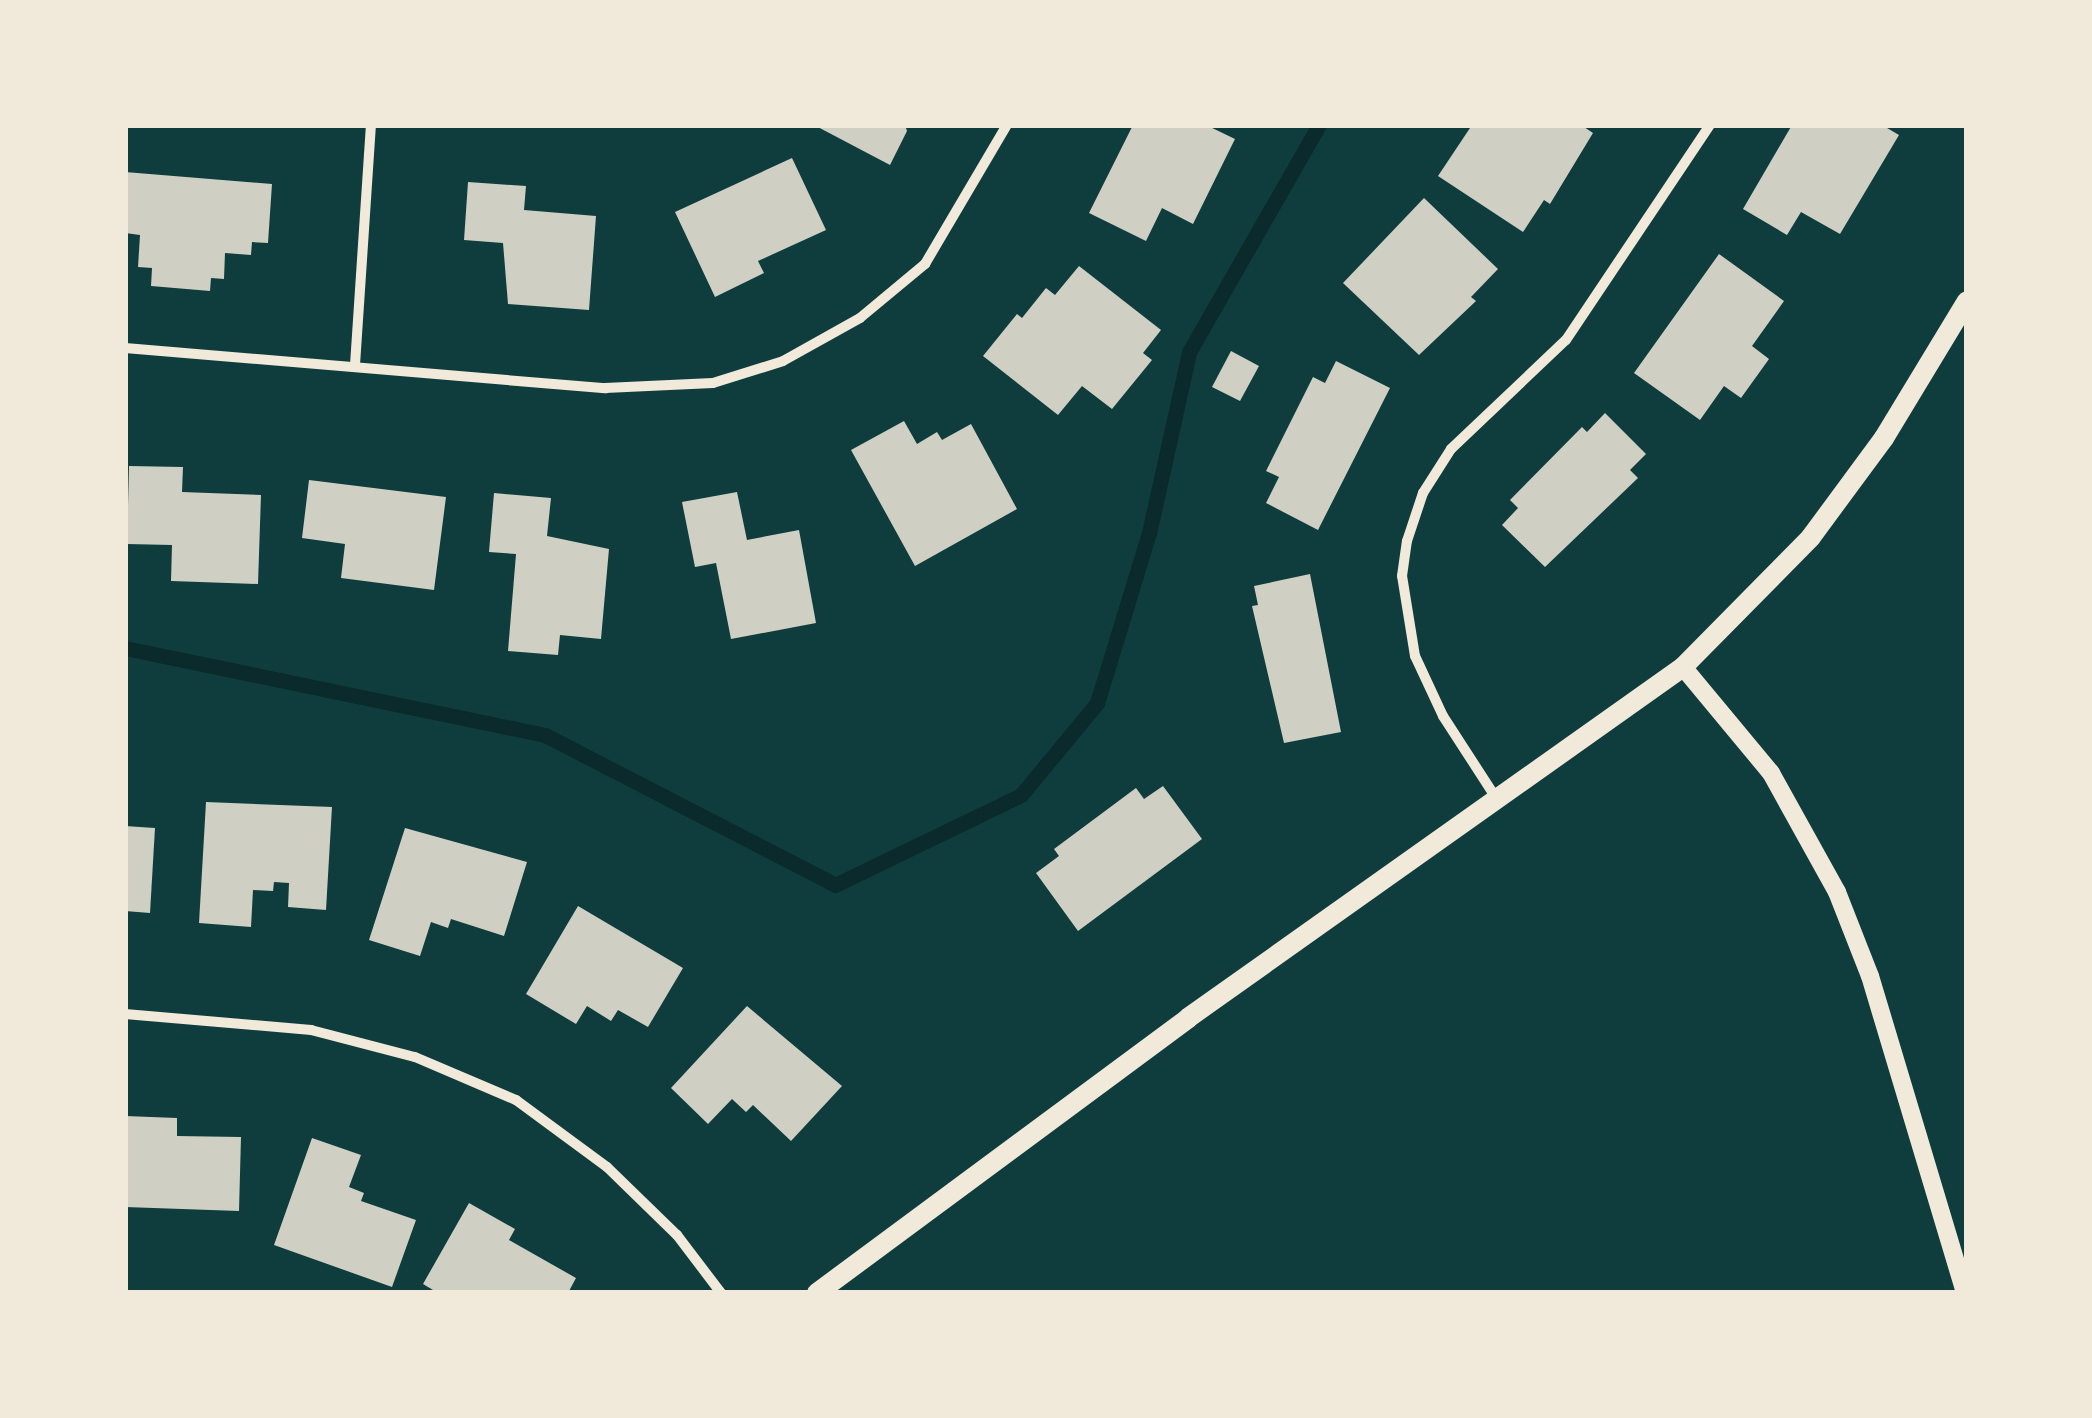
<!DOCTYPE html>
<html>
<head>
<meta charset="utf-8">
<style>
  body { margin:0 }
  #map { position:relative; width:2092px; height:1418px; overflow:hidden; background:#0f3d3e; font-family:Roboto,sans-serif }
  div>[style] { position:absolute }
  .stream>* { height:15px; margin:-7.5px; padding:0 7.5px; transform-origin:7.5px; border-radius:7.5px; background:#0a2a2b }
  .building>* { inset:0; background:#cfcfc3 }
  .minor>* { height:10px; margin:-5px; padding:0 5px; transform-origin:5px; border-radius:5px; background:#f1e9da }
  .tertiary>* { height:18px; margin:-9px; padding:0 9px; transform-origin:9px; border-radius:9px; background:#f1e9da }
  .secondary>* { height:20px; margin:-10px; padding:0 10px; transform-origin:10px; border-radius:10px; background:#f1e9da }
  span { translate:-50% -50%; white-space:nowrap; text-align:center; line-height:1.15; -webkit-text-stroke:8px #f1e9da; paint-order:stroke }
  .frame { position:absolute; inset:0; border:128px solid #f1e9da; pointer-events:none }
</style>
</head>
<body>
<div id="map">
  <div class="stream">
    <div style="left:125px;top:648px;width:429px;rotate:11.7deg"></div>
    <div style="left:545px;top:735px;width:326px;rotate:27.3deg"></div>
    <div style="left:835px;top:885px;width:207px;rotate:-25.8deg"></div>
    <div style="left:1021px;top:795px;width:119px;rotate:-50.4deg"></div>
    <div style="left:1097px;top:703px;width:178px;rotate:-73deg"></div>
    <div style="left:1149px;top:533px;width:185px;rotate:-77.5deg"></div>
    <div style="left:1189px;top:352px;width:262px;rotate:-60.2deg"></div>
  </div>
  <div class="building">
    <div style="clip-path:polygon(814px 125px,905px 125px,907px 131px,890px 165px)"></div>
    <div style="clip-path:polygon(1133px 125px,1206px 125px,1235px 139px,1193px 224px,1162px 208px,1146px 241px,1089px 213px)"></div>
    <div style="clip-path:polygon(1472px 125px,1581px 125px,1593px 133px,1550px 204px,1544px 200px,1523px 232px,1438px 176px)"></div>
    <div style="clip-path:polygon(1792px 125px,1882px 125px,1899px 135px,1840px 234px,1801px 212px,1787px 235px,1743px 209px)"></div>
    <div style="clip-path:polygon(792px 158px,826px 230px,758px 261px,764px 273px,715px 297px,675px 212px)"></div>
    <div style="clip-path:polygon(125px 172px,272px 184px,268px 243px,252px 242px,251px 255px,225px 253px,224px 279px,211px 278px,210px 291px,151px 286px,152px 268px,138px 267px,140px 235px,125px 233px)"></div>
    <div style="clip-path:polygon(468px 182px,526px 186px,524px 210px,596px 216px,589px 310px,508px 304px,503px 243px,464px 240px)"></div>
    <div style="clip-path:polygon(1424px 198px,1498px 269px,1471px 297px,1476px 301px,1419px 355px,1343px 283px)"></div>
    <div style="clip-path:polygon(1719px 254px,1784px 301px,1752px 346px,1769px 359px,1741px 398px,1724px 386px,1700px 420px,1634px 373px)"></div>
    <div style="clip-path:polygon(1079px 266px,1161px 330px,1143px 353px,1152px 360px,1112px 409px,1082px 386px,1058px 415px,983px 356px,1017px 314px,1022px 318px,1046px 288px,1055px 295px)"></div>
    <div style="clip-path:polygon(1231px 351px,1259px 366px,1240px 401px,1212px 387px)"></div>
    <div style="clip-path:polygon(1336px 361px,1390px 388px,1318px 530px,1266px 503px,1279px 477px,1266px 471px,1313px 377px,1325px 383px)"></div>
    <div style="clip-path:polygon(1605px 413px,1646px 454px,1630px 470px,1638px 478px,1545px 567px,1502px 525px,1518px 508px,1510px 500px,1582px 427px,1587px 432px)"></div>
    <div style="clip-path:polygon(904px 421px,917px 444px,937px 432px,942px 440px,971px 424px,1017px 509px,915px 566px,851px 450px)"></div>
    <div style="clip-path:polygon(129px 466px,183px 467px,182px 492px,261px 495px,258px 584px,171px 581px,172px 545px,127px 544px)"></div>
    <div style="clip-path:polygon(309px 480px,446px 497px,434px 590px,341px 578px,345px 544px,302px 538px)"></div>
    <div style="clip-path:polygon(737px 492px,747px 540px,799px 530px,816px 623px,731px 639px,716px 563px,695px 567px,682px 502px)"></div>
    <div style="clip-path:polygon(494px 493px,551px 498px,547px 536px,609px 549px,601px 639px,560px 635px,558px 655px,508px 651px,516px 554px,489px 552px)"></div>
    <div style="clip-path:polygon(1310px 574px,1341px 732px,1284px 743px,1252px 606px,1258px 605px,1254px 586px)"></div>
    <div style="clip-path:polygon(1163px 786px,1202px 839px,1078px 931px,1036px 873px,1059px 856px,1054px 849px,1136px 788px,1144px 799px)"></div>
    <div style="clip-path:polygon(206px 802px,332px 807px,326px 910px,288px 907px,289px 883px,274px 882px,273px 891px,253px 890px,251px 927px,199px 923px)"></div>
    <div style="clip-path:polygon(125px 826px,155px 828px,150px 913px,125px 911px)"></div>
    <div style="clip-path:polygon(405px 828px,527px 862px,504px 936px,451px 919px,448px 928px,431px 922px,420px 956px,369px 940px)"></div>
    <div style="clip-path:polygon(578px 906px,683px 968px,648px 1027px,618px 1010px,611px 1021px,587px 1006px,576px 1024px,526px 994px)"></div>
    <div style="clip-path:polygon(747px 1006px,842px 1086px,791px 1141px,753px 1105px,746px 1112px,732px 1099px,708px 1124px,671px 1088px)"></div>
    <div style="clip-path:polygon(125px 1116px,177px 1118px,177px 1136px,241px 1137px,239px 1211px,125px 1207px)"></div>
    <div style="clip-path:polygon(312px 1138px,361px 1155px,349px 1187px,364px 1193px,361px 1201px,416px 1220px,392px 1287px,274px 1245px)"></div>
    <div style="clip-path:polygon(469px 1203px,515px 1229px,509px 1240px,576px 1278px,568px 1293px,438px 1293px,423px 1284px)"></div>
  </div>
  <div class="minor">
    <div style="left:125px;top:348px;width:482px;rotate:4.8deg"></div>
    <div style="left:605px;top:388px;width:108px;rotate:-2.7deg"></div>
    <div style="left:713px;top:383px;width:73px;rotate:-17.4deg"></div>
    <div style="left:783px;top:361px;width:88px;rotate:-29.2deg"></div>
    <div style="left:860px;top:318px;width:85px;rotate:-39.7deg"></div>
    <div style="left:925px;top:264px;width:161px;rotate:-59.5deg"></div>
    <div style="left:355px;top:365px;width:241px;rotate:-86.2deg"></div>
    <div style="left:1498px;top:801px;width:101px;rotate:-122.9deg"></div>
    <div style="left:1443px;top:716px;width:66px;rotate:-115deg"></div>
    <div style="left:1415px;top:656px;width:81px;rotate:-99.2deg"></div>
    <div style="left:1402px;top:576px;width:35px;rotate:-82deg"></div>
    <div style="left:1407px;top:541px;width:51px;rotate:-71.6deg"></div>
    <div style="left:1423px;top:493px;width:52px;rotate:-57.5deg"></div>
    <div style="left:1451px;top:449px;width:158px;rotate:-43.5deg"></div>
    <div style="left:1566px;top:340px;width:259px;rotate:-56.2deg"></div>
    <div style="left:125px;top:1014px;width:187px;rotate:4.9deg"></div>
    <div style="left:311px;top:1030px;width:107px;rotate:14.6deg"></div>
    <div style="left:415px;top:1057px;width:110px;rotate:23.1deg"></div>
    <div style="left:516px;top:1100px;width:113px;rotate:36.4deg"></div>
    <div style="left:607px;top:1167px;width:98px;rotate:44.2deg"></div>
    <div style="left:677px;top:1235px;width:73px;rotate:52.8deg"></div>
  </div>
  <div class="tertiary">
    <div style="left:1683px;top:667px;width:138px;rotate:50.3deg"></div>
    <div style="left:1771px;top:773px;width:136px;rotate:61deg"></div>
    <div style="left:1837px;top:892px;width:90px;rotate:68.6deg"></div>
    <div style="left:1870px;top:976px;width:331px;rotate:73.3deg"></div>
  </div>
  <div class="secondary">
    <div style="left:817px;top:1293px;width:462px;rotate:-36.5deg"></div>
    <div style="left:1188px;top:1018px;width:607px;rotate:-35.34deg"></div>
    <div style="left:1683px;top:667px;width:182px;rotate:-45.4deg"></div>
    <div style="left:1811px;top:537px;width:123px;rotate:-53.6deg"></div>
    <div style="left:1884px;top:438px;width:160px;rotate:-58.8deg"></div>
  </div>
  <div class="frame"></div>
</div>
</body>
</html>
